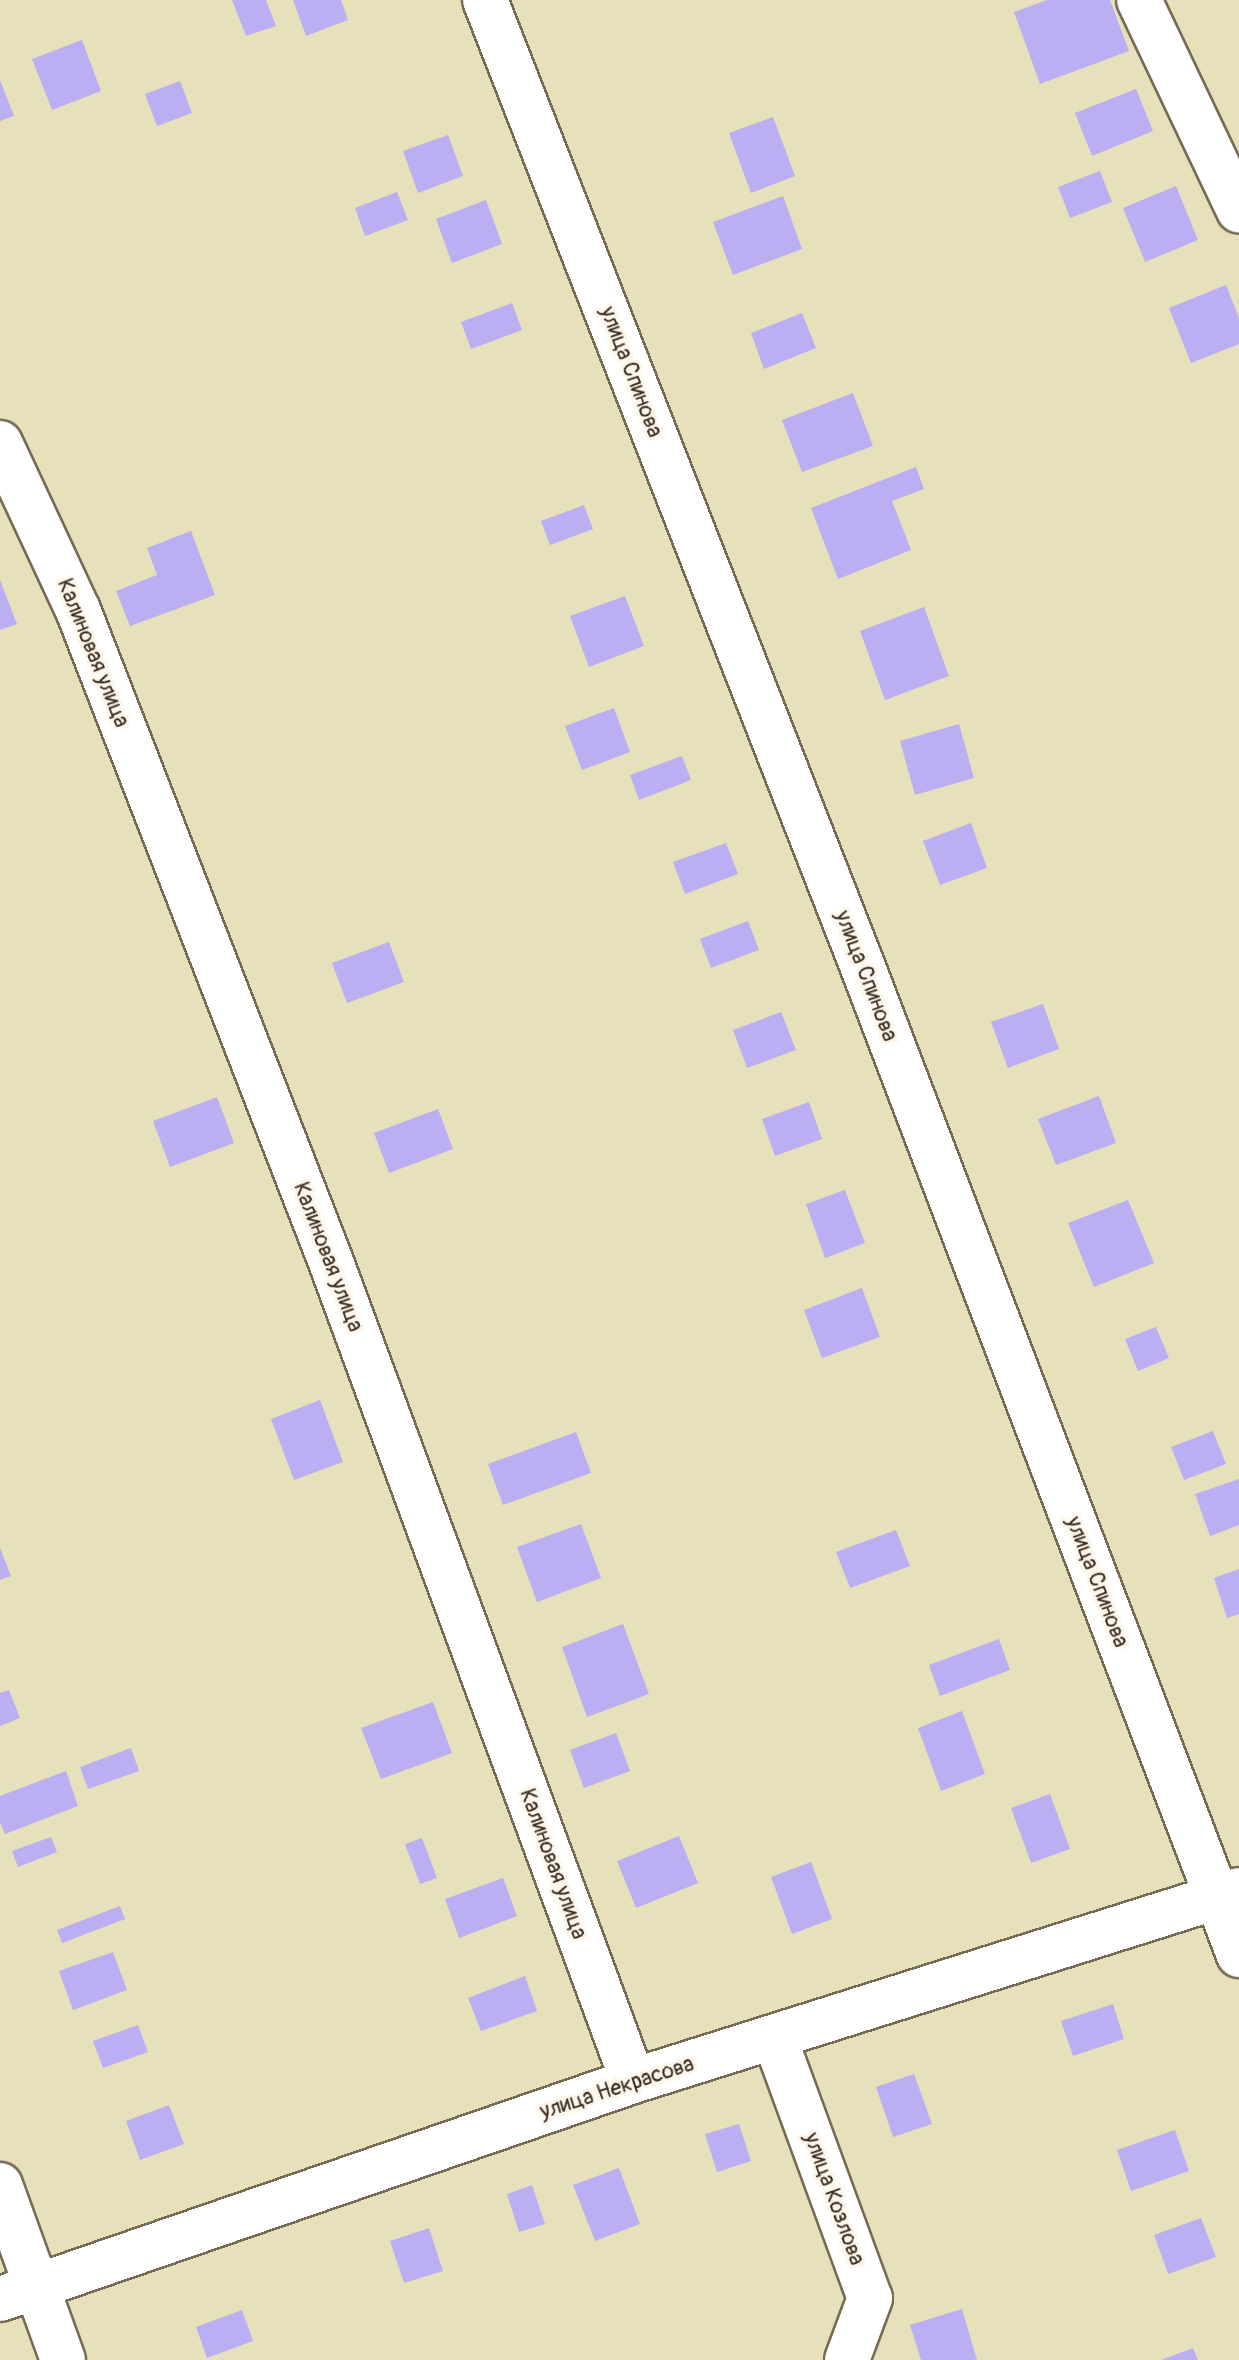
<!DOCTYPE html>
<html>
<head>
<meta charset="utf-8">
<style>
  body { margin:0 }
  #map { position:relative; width:1239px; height:2360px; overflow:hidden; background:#e6e0bb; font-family:Pangolin,sans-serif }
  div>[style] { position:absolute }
  .building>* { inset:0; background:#bcaef2 }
  .roads { filter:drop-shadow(2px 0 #776a55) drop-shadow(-2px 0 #776a55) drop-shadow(0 2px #776a55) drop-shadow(0 -2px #776a55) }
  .minor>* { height:44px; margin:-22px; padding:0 22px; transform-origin:22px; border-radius:22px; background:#fff }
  span { translate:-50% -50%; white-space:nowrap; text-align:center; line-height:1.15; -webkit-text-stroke:7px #fbf7ec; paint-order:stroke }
  .street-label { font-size:22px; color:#3b2a1e }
</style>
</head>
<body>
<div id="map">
  <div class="building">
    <div style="clip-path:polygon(232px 0,266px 0,276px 26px,246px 36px)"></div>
    <div style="clip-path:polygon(293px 0,341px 0,348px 20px,306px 36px)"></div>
    <div style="clip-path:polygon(1047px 0,1110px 0,1129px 51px,1040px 84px,1014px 12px)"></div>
    <div style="clip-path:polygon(82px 40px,101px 91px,52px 110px,32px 59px)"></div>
    <div style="clip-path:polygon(0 80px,14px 116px,0 121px)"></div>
    <div style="clip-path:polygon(180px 81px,192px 113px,157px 126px,145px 94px)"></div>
    <div style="clip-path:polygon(1136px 89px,1153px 131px,1092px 156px,1075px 113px)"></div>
    <div style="clip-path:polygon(773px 117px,795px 176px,751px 193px,729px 133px)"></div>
    <div style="clip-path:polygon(448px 135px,463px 176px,418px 193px,403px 151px)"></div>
    <div style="clip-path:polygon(1100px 171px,1112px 202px,1070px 218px,1058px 187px)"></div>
    <div style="clip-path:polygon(1176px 186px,1198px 240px,1145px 262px,1123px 208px)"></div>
    <div style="clip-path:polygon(397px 192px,408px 220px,365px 236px,355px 208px)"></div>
    <div style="clip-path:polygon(783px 196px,802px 249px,733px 275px,713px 222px)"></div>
    <div style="clip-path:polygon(486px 200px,502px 244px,452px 263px,436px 219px)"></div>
    <div style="clip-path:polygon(1226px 285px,1239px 318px,1239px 344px,1191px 363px,1169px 308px)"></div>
    <div style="clip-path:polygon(512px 303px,522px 330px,471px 349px,461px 322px)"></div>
    <div style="clip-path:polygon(802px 313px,816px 348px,764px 369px,751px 333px)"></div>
    <div style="clip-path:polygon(853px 393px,873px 446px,802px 472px,782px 420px)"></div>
    <div style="clip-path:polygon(916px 467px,924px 489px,892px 501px,911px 550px,838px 579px,811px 508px)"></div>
    <div style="clip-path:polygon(584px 505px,593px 529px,550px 545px,541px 521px)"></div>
    <div style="clip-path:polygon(191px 531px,215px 595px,130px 626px,116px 591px,157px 575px,147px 548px)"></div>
    <div style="clip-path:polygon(0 580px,17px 624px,0 630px)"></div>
    <div style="clip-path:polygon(625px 596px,644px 646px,589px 667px,570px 616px)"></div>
    <div style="clip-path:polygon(924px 607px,949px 676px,885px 700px,860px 631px)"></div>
    <div style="clip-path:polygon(614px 708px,630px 752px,582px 770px,565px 726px)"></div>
    <div style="clip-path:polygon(959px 724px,974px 778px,915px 795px,900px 741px)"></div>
    <div style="clip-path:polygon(682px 756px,691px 780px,639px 800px,630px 775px)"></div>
    <div style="clip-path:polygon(971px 823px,987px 868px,940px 885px,923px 841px)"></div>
    <div style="clip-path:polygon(726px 843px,738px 874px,685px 894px,673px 862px)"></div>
    <div style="clip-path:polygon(748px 921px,759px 950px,711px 968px,700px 939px)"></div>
    <div style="clip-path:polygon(389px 942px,404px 982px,347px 1003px,332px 963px)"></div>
    <div style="clip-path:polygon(1043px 1004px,1059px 1049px,1008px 1068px,991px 1022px)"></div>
    <div style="clip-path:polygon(781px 1012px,796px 1050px,747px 1068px,733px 1030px)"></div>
    <div style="clip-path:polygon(1099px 1096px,1116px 1143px,1056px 1165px,1038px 1119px)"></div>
    <div style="clip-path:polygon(217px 1097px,234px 1143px,170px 1167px,153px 1121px)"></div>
    <div style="clip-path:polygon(809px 1102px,822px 1139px,775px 1156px,762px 1119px)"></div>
    <div style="clip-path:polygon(438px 1109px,453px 1149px,389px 1173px,374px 1133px)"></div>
    <div style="clip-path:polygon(845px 1190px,865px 1243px,825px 1258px,806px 1204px)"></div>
    <div style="clip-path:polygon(1128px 1200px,1154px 1263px,1094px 1287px,1068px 1223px)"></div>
    <div style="clip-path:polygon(862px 1288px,880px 1337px,822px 1358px,804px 1310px)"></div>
    <div style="clip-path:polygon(1156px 1327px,1169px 1358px,1138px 1371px,1125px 1339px)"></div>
    <div style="clip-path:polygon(320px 1400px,343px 1462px,294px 1480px,271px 1419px)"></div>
    <div style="clip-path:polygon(1213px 1431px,1226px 1464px,1184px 1480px,1171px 1447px)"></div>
    <div style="clip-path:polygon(576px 1432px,591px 1473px,503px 1505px,488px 1464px)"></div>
    <div style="clip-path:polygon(1239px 1479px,1239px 1525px,1210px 1536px,1195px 1494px)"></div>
    <div style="clip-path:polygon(581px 1524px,601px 1578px,537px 1602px,517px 1547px)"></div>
    <div style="clip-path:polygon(896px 1530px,910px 1566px,850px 1588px,836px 1552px)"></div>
    <div style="clip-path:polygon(0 1548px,11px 1576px,0 1580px)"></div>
    <div style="clip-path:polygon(1239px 1569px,1239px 1614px,1227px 1618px,1214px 1578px)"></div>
    <div style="clip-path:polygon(623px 1624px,649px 1694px,587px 1717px,562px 1647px)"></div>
    <div style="clip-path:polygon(999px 1639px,1010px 1670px,940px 1696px,929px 1665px)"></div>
    <div style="clip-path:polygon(9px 1690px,20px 1718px,0 1726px,0 1693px)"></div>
    <div style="clip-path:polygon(433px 1702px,452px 1753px,381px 1779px,361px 1728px)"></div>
    <div style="clip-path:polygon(962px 1711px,985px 1774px,941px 1791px,918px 1728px)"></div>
    <div style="clip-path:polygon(616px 1733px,630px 1771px,584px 1788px,570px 1750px)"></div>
    <div style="clip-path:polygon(131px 1748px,139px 1771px,88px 1789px,80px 1767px)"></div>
    <div style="clip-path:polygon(66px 1771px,78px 1806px,5px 1834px,0 1822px,0 1796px)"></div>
    <div style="clip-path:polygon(1050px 1794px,1070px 1849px,1031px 1863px,1011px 1808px)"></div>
    <div style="clip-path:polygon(679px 1836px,698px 1883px,636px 1908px,617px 1861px)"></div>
    <div style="clip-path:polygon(51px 1837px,57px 1852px,18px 1867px,12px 1851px)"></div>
    <div style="clip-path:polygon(422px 1838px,437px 1878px,420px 1884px,405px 1844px)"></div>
    <div style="clip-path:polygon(811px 1862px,832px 1919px,792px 1934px,771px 1877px)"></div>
    <div style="clip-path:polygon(503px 1878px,517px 1916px,459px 1938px,445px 1899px)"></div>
    <div style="clip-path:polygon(120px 1906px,125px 1919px,62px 1943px,57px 1930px)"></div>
    <div style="clip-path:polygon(113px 1952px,127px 1990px,73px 2010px,59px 1971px)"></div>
    <div style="clip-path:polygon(525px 1976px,537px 2011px,481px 2031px,468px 1998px)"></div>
    <div style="clip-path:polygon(1113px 2004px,1124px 2039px,1073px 2056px,1061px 2021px)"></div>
    <div style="clip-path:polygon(138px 2025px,148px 2052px,103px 2068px,93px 2041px)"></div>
    <div style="clip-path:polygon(914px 2074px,932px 2124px,893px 2137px,876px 2087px)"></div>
    <div style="clip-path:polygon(169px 2105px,184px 2144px,140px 2160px,126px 2121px)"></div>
    <div style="clip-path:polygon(739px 2124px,751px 2161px,717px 2172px,705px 2134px)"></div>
    <div style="clip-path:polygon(1175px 2130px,1189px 2171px,1131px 2191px,1117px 2150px)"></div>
    <div style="clip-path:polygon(619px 2168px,640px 2224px,595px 2241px,573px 2185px)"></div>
    <div style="clip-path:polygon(532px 2185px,545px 2224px,519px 2232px,507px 2194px)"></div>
    <div style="clip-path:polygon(1201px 2218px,1216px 2257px,1168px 2274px,1154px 2235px)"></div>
    <div style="clip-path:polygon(429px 2228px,443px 2271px,404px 2283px,390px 2241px)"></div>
    <div style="clip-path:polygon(962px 2309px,977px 2360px,921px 2360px,910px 2325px)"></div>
    <div style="clip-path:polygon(242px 2310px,253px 2341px,207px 2358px,196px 2327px)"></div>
    <div style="clip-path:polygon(1193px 2348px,1198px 2360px,1161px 2360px)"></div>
  </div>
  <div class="roads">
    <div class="minor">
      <div style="left:485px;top:0;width:1041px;rotate:68.66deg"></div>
      <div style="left:864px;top:970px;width:1054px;rotate:69.16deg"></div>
      <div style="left:1139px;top:0;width:233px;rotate:64.6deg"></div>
      <div style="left:0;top:443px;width:184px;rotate:65deg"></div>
      <div style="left:78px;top:610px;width:699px;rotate:68.79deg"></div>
      <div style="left:331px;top:1262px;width:873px;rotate:69.76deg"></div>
      <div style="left:775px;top:2039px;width:276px;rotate:69.9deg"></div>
      <div style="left:870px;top:2298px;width:66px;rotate:110.4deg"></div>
      <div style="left:0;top:2185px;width:186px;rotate:70.2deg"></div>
      <div style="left:0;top:2299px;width:669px;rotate:-19deg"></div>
      <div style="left:633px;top:2081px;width:635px;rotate:-17.49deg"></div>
    </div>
  </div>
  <div class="street-label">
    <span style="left:631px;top:372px;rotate:69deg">улица Спинова</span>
    <span style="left:93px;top:653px;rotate:68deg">Калиновая улица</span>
    <span style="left:866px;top:976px;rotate:69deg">улица Спинова</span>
    <span style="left:328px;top:1257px;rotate:69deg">Калиновая улица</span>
    <span style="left:1097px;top:1582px;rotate:69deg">улица Спинова</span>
    <span style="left:553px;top:1864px;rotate:70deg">Калиновая улица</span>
    <span style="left:617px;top:2088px;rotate:-18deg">улица Некрасова</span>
    <span style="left:834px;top:2199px;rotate:70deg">улица Козлова</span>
  </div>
</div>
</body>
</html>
